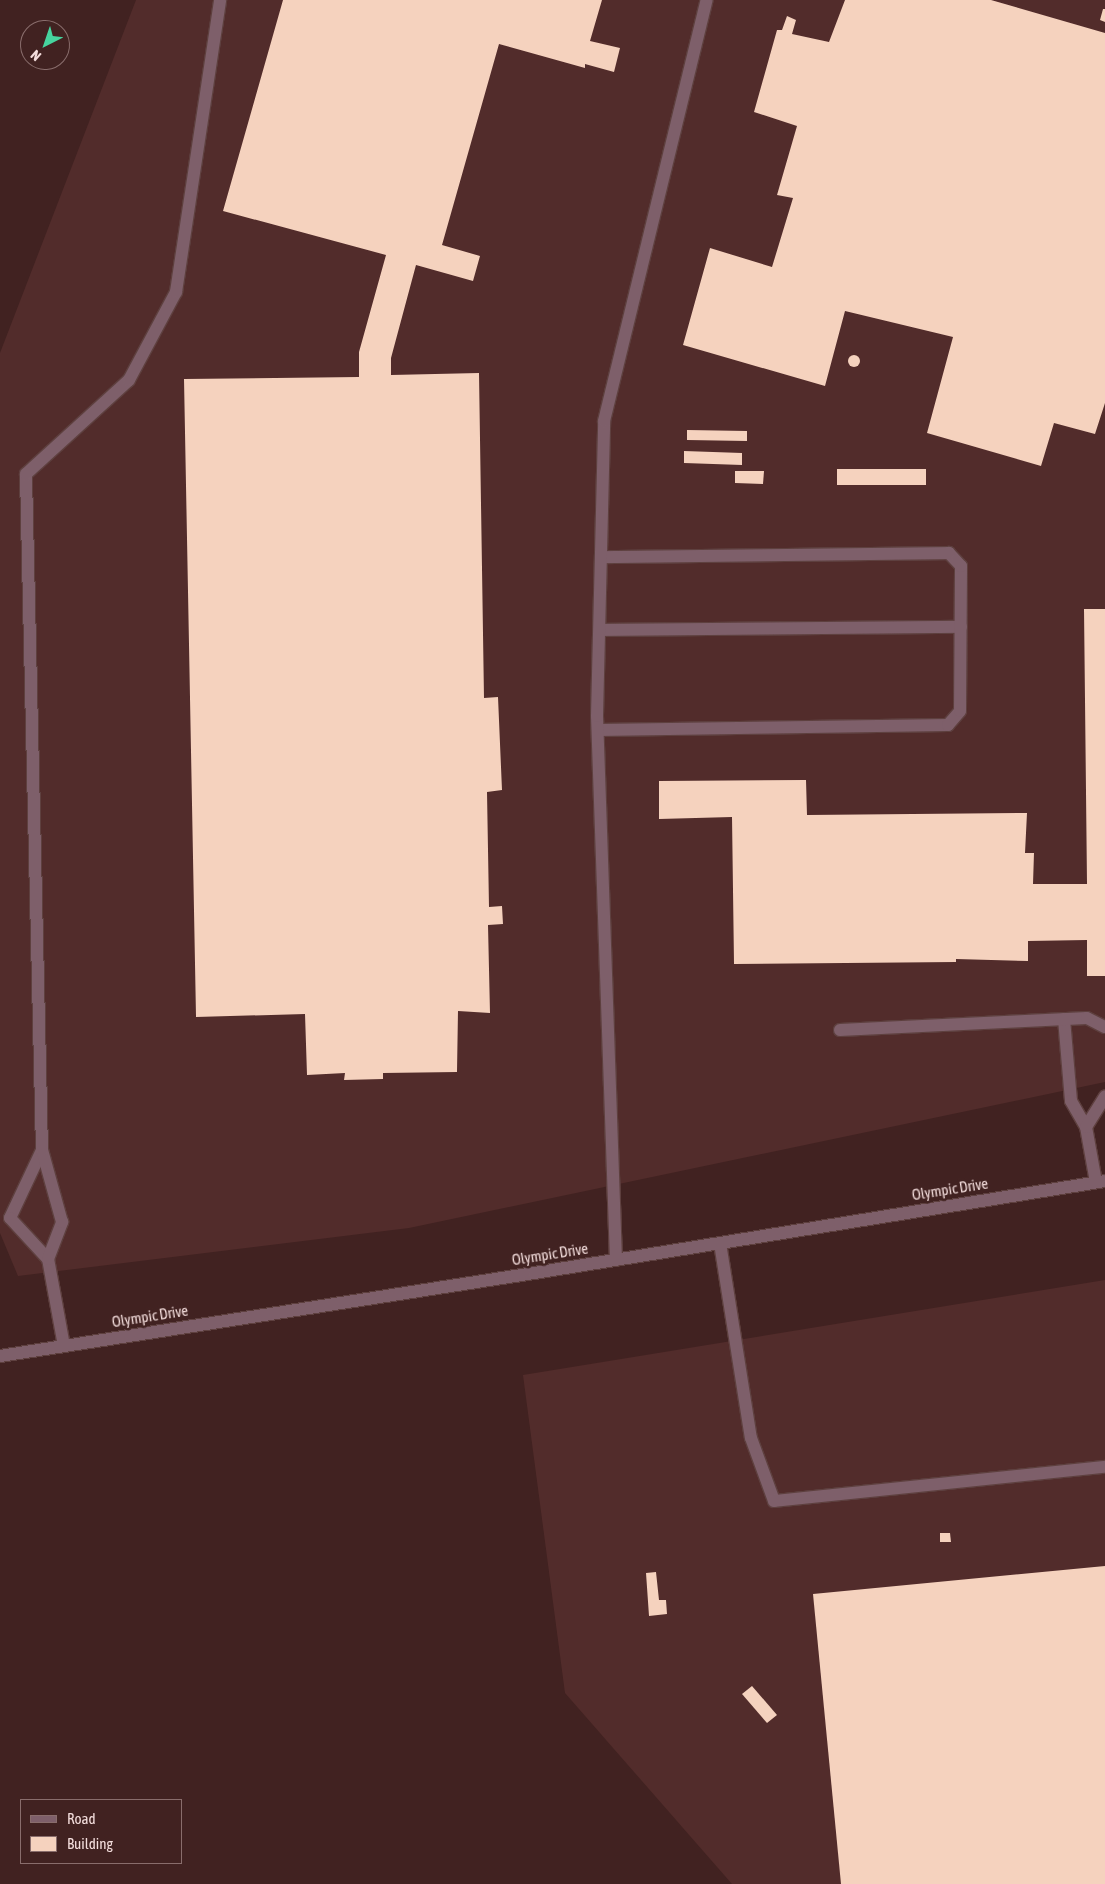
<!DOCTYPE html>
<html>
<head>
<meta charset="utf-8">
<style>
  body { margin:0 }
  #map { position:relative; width:1105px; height:1884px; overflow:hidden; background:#412221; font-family:"Asap Condensed",sans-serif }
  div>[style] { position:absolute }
  .built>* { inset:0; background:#522c2b }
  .building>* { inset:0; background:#f5d2be }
  .round { border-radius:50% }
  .roads { filter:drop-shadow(1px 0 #5e403f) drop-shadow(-1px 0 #5e403f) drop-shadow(0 1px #5e403f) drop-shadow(0 -1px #5e403f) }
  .service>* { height:12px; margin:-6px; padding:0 6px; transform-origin:6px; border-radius:6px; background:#7e5f6a }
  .tertiary>* { height:12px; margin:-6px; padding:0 6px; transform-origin:6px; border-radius:6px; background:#7e5f6a }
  span { translate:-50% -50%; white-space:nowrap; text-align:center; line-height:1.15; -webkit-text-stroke:5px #412221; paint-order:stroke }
  .street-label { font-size:15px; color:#f4dedd }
  .legend { position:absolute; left:20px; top:1799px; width:162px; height:65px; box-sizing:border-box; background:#412221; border:1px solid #896d6c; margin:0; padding:6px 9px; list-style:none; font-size:15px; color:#f4dedd }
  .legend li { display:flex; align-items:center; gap:10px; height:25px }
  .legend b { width:25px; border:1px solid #896d6c }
  .north { position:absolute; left:20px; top:20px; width:50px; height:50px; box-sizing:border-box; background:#412221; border:1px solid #896d6c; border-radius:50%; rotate:221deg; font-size:14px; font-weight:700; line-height:20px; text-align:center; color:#f4dedd }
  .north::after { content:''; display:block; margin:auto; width:18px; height:22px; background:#46d49e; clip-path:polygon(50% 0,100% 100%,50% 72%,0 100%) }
</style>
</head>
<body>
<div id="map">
  <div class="built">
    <div style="clip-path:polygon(136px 0,1105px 0,1105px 1082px,409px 1228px,18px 1276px,0 1233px,0 353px)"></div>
    <div style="clip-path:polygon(1105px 1280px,1105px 1884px,732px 1884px,565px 1693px,523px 1375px)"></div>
  </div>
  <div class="building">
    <div style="clip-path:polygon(283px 0,602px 0,590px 41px,620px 48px,614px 72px,585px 64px,585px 68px,499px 44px,442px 245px,480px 256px,473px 281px,416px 265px,391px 358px,391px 375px,479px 373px,484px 698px,498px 697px,502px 790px,487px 792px,489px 907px,502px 906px,503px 924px,488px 925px,490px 1013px,458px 1011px,457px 1072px,383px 1073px,383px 1079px,344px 1080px,345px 1073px,307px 1075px,305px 1014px,196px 1017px,184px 379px,359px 377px,359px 352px,386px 255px,223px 211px)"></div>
    <div style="clip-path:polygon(845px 0,991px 0,1105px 33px,1105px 403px,1095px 434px,1054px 423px,1041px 466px,927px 433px,953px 337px,845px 311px,825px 386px,683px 345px,710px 248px,772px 267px,793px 198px,777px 195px,797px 126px,754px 112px,777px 30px,782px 30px,787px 16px,796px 20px,792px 34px,829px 42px)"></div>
    <div style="clip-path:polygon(1103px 9px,1105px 9px,1105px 22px,1100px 20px)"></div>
    <div class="round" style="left:848px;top:355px;width:12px;height:12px"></div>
    <div style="clip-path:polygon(687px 430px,747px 431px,747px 441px,687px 440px)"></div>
    <div style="clip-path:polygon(684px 451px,742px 453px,742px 465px,684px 463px)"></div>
    <div style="clip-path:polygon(837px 469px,926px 469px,926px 485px,837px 485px)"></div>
    <div style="clip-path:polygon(735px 471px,764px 471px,763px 484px,735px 483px)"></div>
    <div style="clip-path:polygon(1084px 609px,1105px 609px,1105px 976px,1087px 976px,1087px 940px,1028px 941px,1028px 961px,956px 959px,956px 962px,734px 964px,732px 817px,659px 819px,659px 781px,806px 780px,807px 815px,1027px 813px,1025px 853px,1034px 853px,1033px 884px,1087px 884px)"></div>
    <div style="clip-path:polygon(940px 1533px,950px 1533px,951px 1542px,940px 1542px)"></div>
    <div style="clip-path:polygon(1105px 1566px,1105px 1884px,841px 1884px,813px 1594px)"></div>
    <div style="clip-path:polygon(656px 1572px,659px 1600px,666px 1600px,667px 1614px,649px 1616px,646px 1573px)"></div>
    <div style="clip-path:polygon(752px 1686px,777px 1715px,767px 1723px,742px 1694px)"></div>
  </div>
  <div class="roads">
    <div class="service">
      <div style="left:600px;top:630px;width:361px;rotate:-0.5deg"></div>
      <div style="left:598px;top:730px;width:350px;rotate:-0.8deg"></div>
      <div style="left:948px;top:725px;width:18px;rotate:-49deg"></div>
      <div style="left:960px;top:711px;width:145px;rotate:-89.6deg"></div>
      <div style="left:961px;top:566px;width:18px;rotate:-133deg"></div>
      <div style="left:949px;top:553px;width:348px;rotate:179.3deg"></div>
      <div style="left:1064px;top:1019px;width:82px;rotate:85.1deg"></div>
      <div style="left:1071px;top:1101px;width:30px;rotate:60deg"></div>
      <div style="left:1086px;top:1127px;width:56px;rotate:79.7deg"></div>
      <div style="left:840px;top:1030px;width:247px;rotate:-2.8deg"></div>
      <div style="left:1087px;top:1018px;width:20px;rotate:27deg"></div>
      <div style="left:1086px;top:1127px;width:36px;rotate:-58deg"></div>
      <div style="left:42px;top:1150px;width:75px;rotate:115.2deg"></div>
      <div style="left:10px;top:1218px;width:56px;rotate:47.2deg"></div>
      <div style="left:720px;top:1243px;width:197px;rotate:81deg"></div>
      <div style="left:751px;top:1438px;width:67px;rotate:69.9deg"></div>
      <div style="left:774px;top:1501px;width:333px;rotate:-5.9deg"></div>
      <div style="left:616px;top:1260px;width:544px;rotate:-92deg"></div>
      <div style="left:597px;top:716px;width:295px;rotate:-88.6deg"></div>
      <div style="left:604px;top:421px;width:433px;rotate:-76.3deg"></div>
      <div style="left:64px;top:1346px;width:88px;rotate:-100.4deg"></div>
      <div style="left:48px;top:1259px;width:40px;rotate:-69deg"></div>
      <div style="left:62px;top:1222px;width:75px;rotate:-105.5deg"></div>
      <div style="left:42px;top:1150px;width:676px;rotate:-91.36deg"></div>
      <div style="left:26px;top:474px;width:139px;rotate:-42.4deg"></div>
      <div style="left:129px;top:380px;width:100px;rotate:-61.9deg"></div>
      <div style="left:176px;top:292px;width:295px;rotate:-81.4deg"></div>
    </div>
    <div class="tertiary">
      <div style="left:0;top:1356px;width:540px;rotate:-8.83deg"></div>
      <div style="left:534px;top:1273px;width:578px;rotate:-9.15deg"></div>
    </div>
  </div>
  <div class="street-label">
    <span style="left:950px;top:1189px;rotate:-9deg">Olympic Drive</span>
    <span style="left:550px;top:1254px;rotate:-9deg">Olympic Drive</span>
    <span style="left:150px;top:1316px;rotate:-9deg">Olympic Drive</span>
  </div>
  <ul class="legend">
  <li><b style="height:6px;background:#7e5f6a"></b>Road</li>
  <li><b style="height:14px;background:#f5d2be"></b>Building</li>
  </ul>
  <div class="north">N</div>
</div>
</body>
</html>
